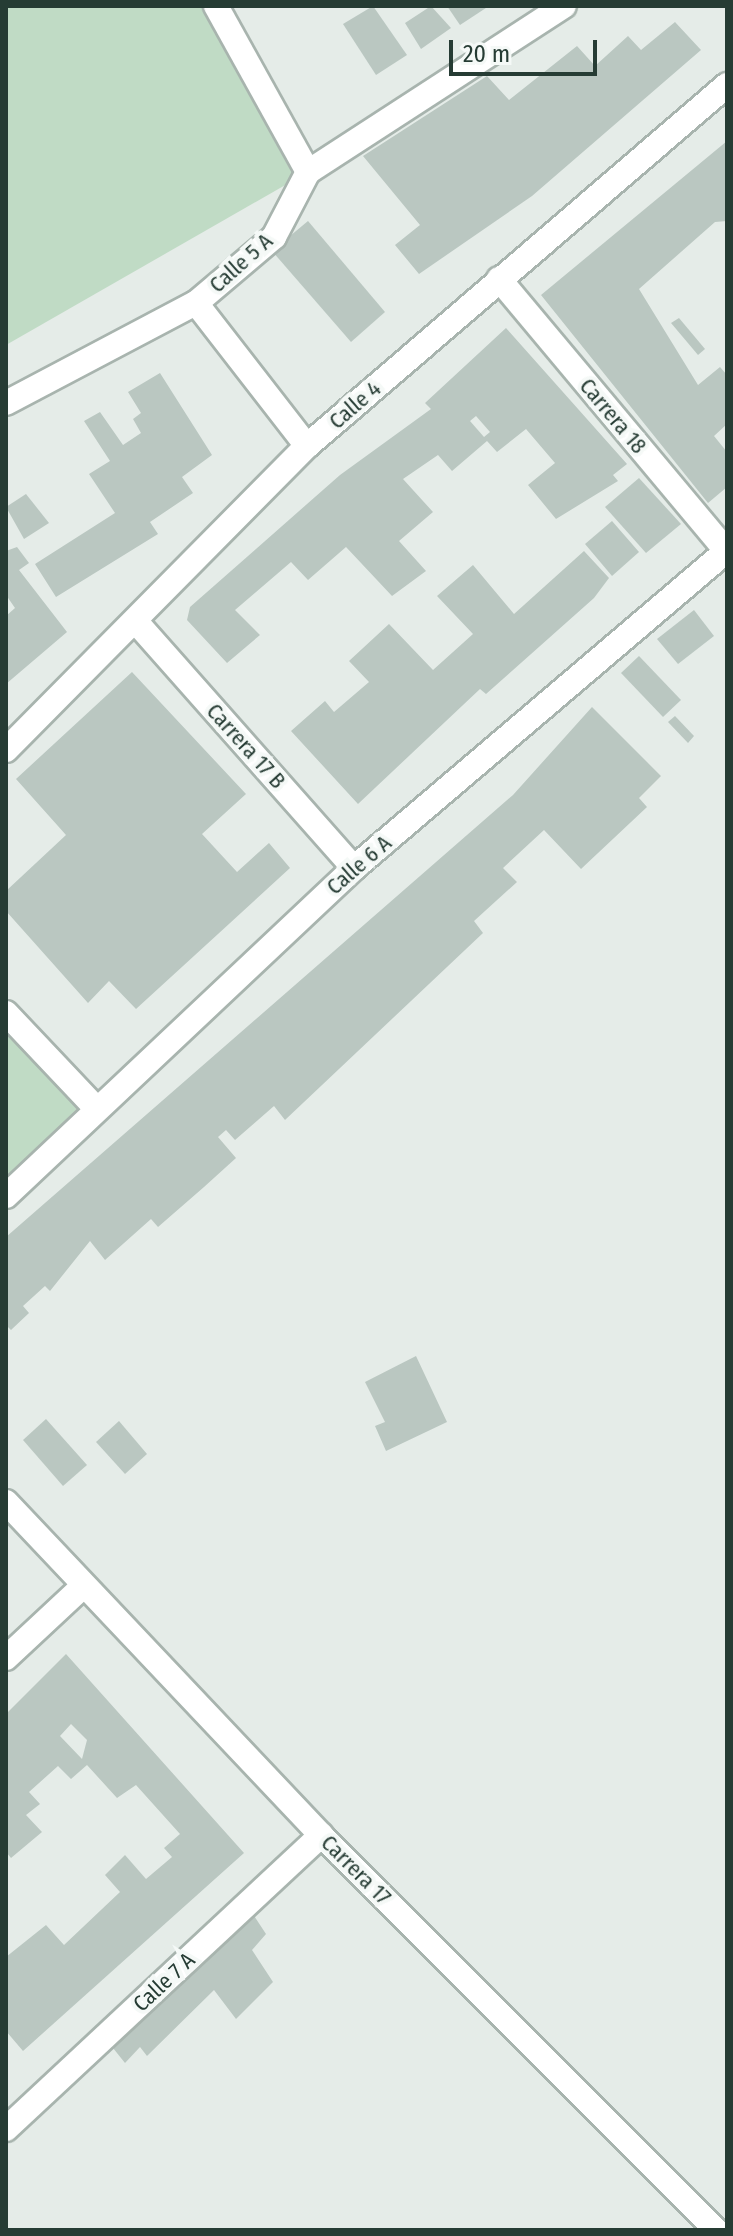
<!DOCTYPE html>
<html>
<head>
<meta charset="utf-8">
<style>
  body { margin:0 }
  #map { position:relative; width:733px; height:2236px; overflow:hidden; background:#e5ece8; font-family:"Fira Sans Condensed",sans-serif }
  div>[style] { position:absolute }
  .green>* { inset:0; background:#c0dbc5 }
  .building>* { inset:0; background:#bac7c1 }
  .roads { filter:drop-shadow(2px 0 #a8b4ae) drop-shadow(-2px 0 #a8b4ae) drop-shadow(0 2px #a8b4ae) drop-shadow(0 -2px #a8b4ae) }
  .minor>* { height:24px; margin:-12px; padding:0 12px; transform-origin:12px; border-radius:12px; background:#fff }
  span { translate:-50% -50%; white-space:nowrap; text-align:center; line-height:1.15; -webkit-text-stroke:8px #f5f9f7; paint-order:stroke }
  .street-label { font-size:22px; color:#263c34 }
  .frame { position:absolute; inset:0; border:8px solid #263c34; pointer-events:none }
  .scale { position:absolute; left:449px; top:40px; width:148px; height:36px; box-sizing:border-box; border:4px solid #263c34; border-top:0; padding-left:10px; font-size:24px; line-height:28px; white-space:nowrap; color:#263c34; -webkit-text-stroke:6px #f5f9f7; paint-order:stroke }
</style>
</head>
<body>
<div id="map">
  <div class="green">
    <div style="clip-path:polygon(6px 6px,216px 6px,308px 172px,6px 345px)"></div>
    <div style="clip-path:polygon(6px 1013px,94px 1106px,6px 1196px)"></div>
  </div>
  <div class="building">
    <div style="clip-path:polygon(373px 6px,407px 55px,376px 75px,343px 24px)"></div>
    <div style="clip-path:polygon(431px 6px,451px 28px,421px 49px,405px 23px)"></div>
    <div style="clip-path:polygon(447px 6px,489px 6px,460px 25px)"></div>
    <div style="clip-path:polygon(675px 22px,701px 50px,532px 196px,419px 274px,395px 245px,420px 225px,363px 156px,487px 76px,509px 100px,577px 46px,595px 66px,628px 36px,641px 50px)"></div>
    <div style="clip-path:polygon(727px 141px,727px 221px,715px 222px,639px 289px,698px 385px,720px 367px,727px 375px,727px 424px,714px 436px,727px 452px,727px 487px,708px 503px,541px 295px)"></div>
    <div style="clip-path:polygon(308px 221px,385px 312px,351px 342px,272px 251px)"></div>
    <div style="clip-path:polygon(679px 318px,705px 349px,698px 355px,671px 323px)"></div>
    <div style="clip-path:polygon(evenodd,506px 328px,627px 464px,613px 475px,618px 481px,556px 519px,528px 485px,555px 463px,526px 429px,497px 452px,487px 441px,452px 471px,438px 455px,403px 479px,433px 512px,399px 541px,426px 571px,392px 596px,346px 547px,308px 580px,291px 562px,235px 610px,260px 635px,227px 663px,187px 620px,190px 607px,340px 475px,431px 409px,425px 403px,506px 328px,476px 416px,490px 432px,484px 437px,470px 421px,476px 416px)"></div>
    <div style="clip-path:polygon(160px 373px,212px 455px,182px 477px,193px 493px,150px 522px,158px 534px,56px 597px,35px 564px,115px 513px,89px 474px,110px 461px,84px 421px,100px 412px,123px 445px,141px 433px,133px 419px,141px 413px,128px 392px)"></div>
    <div style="clip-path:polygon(639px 478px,681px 524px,646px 553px,605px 507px)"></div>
    <div style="clip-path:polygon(26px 494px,49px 523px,24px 539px,6px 507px)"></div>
    <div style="clip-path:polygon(612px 521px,639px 552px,612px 576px,585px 544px)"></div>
    <div style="clip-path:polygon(17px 547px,29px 563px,19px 570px,67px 632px,6px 684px,6px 616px,15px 608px,6px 595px,6px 551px)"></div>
    <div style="clip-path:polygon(584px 551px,609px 578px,594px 598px,486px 694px,480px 689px,358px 804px,291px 731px,325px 701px,334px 712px,369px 682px,349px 661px,389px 624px,433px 670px,473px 634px,437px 596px,473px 565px,514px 614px)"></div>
    <div style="clip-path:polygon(694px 610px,714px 636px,678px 664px,657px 639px)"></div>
    <div style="clip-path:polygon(639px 656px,681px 700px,663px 717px,621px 673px)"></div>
    <div style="clip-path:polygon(132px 672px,246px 794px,202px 834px,237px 872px,269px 843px,290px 868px,136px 1009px,109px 981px,88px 1003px,6px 911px,6px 891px,66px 835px,16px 779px)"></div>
    <div style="clip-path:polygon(592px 707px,661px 776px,639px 798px,647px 807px,581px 869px,544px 830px,503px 868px,517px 882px,474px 921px,483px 933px,285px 1120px,274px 1106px,235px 1140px,226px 1130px,218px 1137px,236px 1158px,204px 1187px,158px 1227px,151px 1219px,105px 1260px,90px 1241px,50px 1291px,45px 1286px,23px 1306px,29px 1313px,11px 1330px,6px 1325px,6px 1237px,513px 795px)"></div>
    <div style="clip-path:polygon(675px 716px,694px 736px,688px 743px,668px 722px)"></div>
    <div style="clip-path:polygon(416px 1356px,447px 1422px,386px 1451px,375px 1426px,385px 1422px,365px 1382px)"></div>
    <div style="clip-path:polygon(46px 1419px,87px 1465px,63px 1486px,23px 1440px)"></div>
    <div style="clip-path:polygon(119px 1421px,147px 1454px,125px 1474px,96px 1442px)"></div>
    <div style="clip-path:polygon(evenodd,66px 1654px,244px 1853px,23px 2051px,6px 2031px,6px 1957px,46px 1925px,64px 1945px,120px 1892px,105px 1875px,125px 1855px,146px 1879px,172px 1857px,164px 1848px,180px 1834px,136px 1785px,117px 1798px,87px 1765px,71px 1779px,58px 1766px,29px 1792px,40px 1804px,26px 1815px,42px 1832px,11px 1858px,6px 1852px,6px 1714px,66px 1654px,71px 1724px,87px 1740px,82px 1759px,60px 1736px,71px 1724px)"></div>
    <div style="clip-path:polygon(249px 1908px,266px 1934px,252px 1950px,273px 1982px,236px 2019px,214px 1990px,147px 2056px,140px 2047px,125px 2063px,109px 2043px)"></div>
  </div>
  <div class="roads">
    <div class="minor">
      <div style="left:216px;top:6px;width:190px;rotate:61deg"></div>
      <div style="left:499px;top:279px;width:356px;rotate:50.1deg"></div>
      <div style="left:196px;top:303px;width:181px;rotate:52.2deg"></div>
      <div style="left:6px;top:403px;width:215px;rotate:-27.8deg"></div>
      <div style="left:196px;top:303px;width:102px;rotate:-40.2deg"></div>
      <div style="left:274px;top:237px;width:73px;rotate:-62.4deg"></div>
      <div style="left:308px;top:172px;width:305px;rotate:-33deg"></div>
      <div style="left:138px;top:624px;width:326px;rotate:48.5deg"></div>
      <div style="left:6px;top:750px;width:428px;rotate:-45.3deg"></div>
      <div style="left:307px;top:446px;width:554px;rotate:-40.68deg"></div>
      <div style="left:6px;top:1013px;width:128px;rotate:46.6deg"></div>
      <div style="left:6px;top:1196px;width:478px;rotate:-43.3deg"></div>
      <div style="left:354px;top:868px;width:490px;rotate:-40.4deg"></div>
      <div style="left:6px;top:1502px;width:458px;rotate:46.6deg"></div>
      <div style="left:321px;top:1835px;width:559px;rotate:45deg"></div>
      <div style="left:6px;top:1658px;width:103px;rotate:-43deg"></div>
      <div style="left:6px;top:2129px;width:431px;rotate:-43deg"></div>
    </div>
  </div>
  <div class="street-label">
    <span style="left:241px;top:263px;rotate:-42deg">Calle 5 A</span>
    <span style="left:355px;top:405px;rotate:-41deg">Calle 4</span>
    <span style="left:613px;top:416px;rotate:50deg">Carrera 18</span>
    <span style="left:246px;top:746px;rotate:48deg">Carrera 17 B</span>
    <span style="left:359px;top:865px;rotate:-41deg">Calle 6 A</span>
    <span style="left:356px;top:1870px;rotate:45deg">Carrera 17</span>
    <span style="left:164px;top:1982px;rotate:-43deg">Calle 7 A</span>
  </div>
  <div class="frame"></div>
  <div class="scale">20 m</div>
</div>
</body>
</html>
